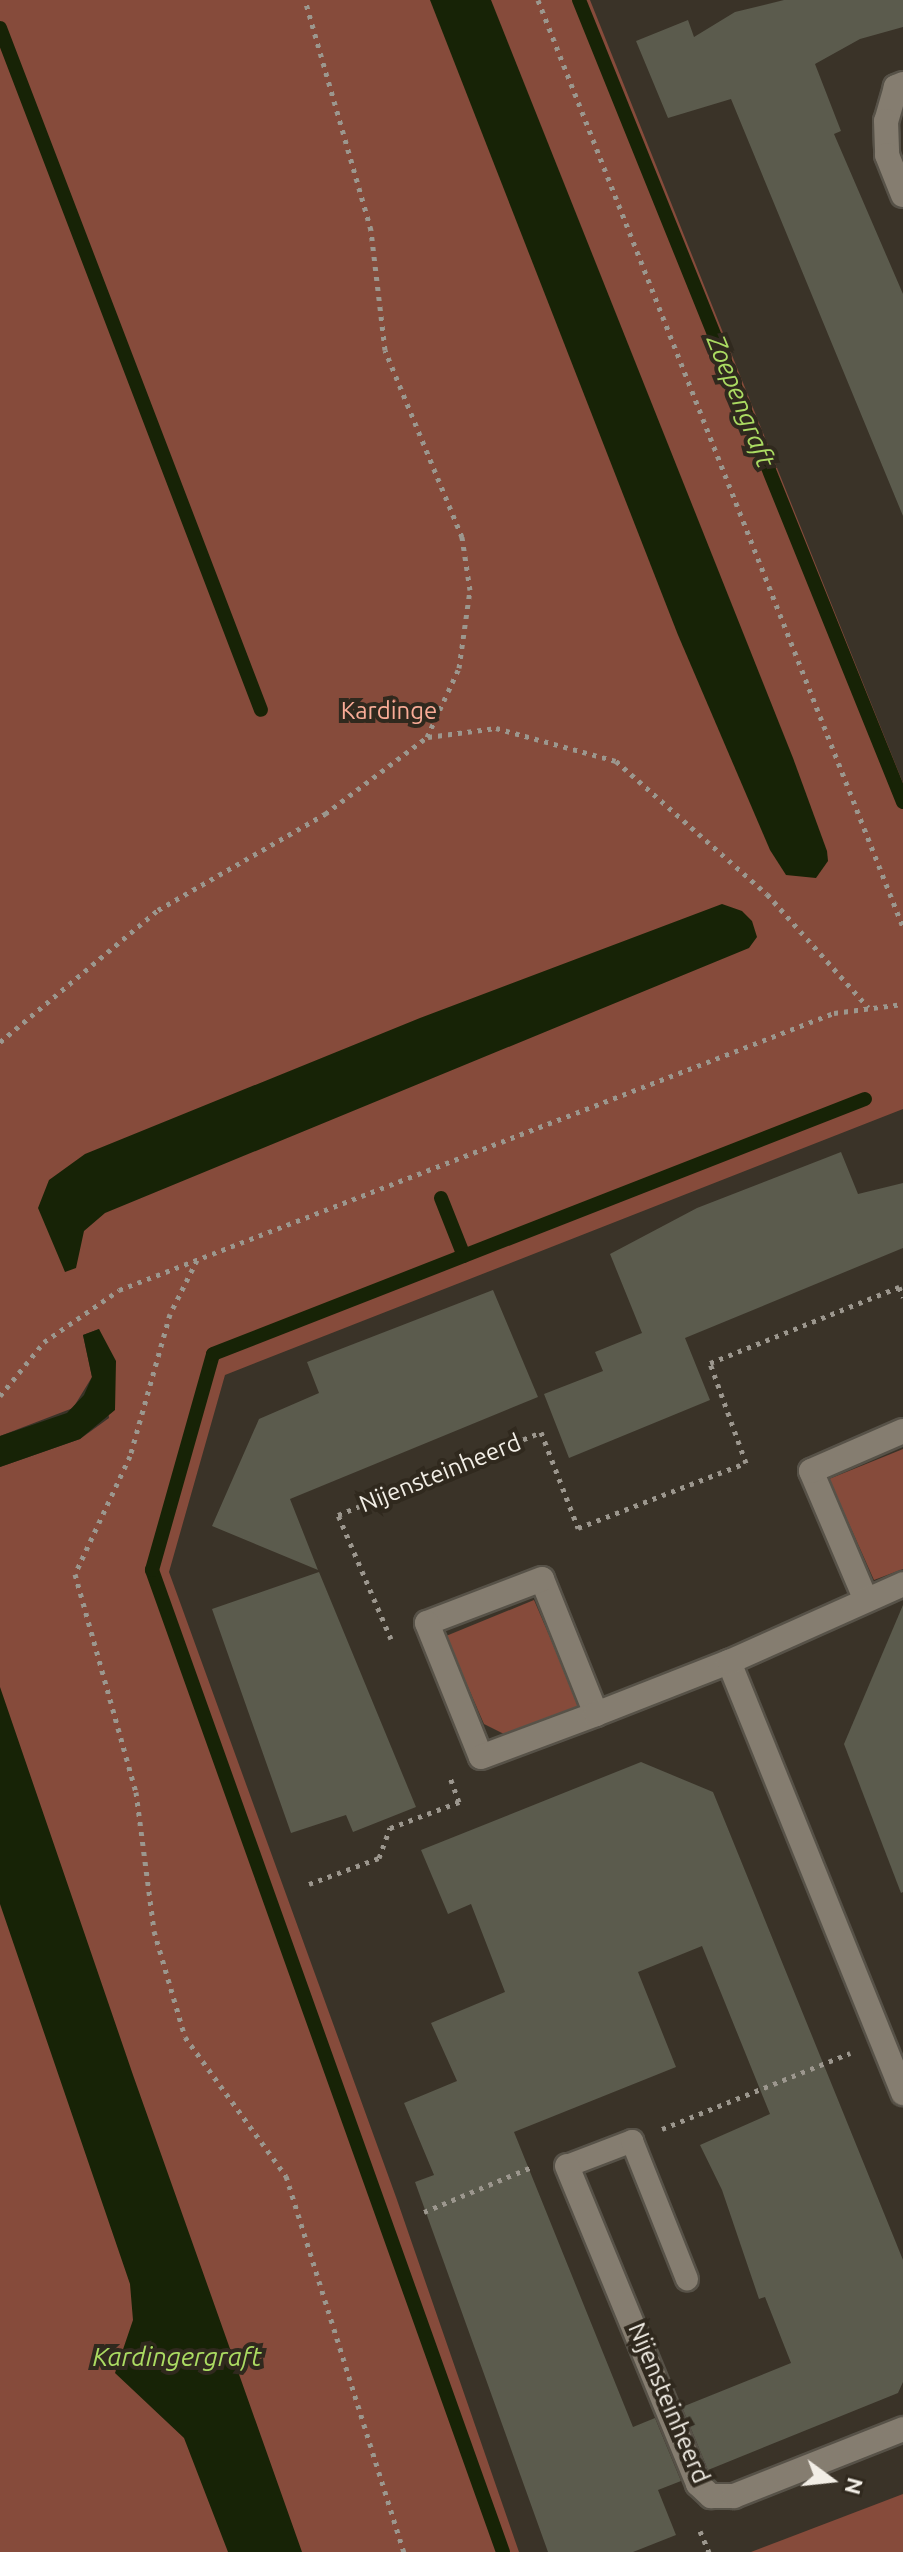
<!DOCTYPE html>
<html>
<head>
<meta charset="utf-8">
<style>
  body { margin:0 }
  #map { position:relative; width:903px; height:2552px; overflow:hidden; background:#3a3328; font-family:Ubuntu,sans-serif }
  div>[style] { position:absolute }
  .green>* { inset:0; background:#864b3b }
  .water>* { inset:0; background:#172306 }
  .stream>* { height:14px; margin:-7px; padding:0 7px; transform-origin:7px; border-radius:7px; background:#172306 }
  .building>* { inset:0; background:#5b5b4d }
  .path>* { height:5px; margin-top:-2.5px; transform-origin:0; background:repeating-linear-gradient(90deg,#9c978e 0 4px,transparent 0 10px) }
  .roads { filter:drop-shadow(2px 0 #575248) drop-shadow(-2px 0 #575248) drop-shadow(0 2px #575248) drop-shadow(0 -2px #575248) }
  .lane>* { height:22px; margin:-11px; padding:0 11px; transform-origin:11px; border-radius:11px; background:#857d70 }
  .street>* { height:24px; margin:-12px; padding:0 12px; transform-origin:12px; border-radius:12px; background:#857d70 }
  span { translate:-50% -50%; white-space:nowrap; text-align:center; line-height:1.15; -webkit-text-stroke:8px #30291e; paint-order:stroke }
  .park-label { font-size:24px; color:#f9ac97 }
  .street-label { font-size:24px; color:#f2eee6 }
  .water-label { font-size:26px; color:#abdb62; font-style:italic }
  .north { position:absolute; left:791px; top:2440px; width:80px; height:80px; -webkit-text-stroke:6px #30291e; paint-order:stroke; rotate:105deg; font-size:22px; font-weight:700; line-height:32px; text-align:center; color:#f2eee6 }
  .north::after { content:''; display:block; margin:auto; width:28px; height:36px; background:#f2eee6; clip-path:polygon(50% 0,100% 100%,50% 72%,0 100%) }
</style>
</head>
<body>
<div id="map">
  <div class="green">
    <div style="clip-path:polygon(0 0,590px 0,903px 783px,903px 1109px,225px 1375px,169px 1572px,396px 2197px,519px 2552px,0 2552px,0 1467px,80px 1439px,109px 1418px,99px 1329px,83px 1335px,92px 1377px,73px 1408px,0 1436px)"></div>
    <div style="clip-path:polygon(903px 1449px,903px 1569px,874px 1580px,829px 1479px)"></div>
    <div style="clip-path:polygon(534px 1600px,580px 1707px,508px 1736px,484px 1724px,446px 1636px)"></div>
    <div style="clip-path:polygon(903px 2494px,903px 2552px,751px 2552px)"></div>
  </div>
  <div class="water">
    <div style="clip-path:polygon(430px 0,491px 0,793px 758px,827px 851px,828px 861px,816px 878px,786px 875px,770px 850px,678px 635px)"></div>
    <div style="clip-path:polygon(722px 904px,742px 911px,752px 921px,757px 937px,749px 948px,105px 1213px,84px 1231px,76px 1268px,65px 1272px,38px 1208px,49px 1180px,85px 1154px,420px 1018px)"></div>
    <div style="clip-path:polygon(99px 1329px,116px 1361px,115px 1410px,80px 1439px,0 1467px,0 1436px,67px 1413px,84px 1395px,92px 1377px,83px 1335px)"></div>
    <div style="clip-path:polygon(0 1687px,133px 2075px,302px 2552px,228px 2552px,184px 2438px,115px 2373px,133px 2320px,130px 2284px,0 1904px)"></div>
  </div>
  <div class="stream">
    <div style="left:579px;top:0;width:865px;rotate:68deg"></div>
    <div style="left:0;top:28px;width:730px;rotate:69.06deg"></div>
    <div style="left:441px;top:1198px;width:62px;rotate:68.4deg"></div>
    <div style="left:503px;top:2552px;width:1043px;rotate:-109.67deg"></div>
    <div style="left:152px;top:1570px;width:224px;rotate:-74.2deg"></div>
    <div style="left:213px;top:1354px;width:700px;rotate:-21.36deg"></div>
  </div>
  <div class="building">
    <div style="clip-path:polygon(784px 0,903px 0,903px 27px,860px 39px,815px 64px,841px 131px,834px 134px,903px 294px,903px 516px,731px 99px,668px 118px,636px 41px,688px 20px,694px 37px,735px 12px)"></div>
    <div style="clip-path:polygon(841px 1152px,858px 1194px,903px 1183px,903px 1248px,685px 1338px,710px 1400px,569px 1458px,544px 1394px,603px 1371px,595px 1352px,642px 1333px,610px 1254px,697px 1208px)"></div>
    <div style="clip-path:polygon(493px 1290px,538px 1397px,290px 1499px,318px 1570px,212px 1526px,259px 1419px,319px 1393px,307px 1362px)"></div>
    <div style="clip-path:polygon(319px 1572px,416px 1807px,353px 1832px,346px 1815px,291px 1833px,212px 1609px)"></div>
    <div style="clip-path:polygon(903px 1605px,903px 1892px,901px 1893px,844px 1744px)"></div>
    <div style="clip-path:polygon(641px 1762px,713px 1792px,903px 2260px,903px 2382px,898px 2393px,708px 2470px,682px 2407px,791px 2363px,765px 2297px,759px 2299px,722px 2190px,700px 2145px,770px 2114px,702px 1946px,638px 1972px,676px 2067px,514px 2132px,633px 2427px,655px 2418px,681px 2481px,658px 2490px,676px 2535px,633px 2552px,548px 2552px,415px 2182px,434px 2175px,404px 2103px,457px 2081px,431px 2023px,505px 1992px,471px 1904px,448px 1914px,421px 1850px)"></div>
  </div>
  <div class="path">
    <div style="left:538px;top:0;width:996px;rotate:68.51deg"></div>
    <div style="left:428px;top:737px;width:69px;rotate:-7.5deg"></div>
    <div style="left:496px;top:728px;width:124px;rotate:15.4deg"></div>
    <div style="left:616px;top:761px;width:201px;rotate:41.4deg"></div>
    <div style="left:767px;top:894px;width:152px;rotate:48.2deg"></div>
    <div style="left:0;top:1042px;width:206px;rotate:-39.9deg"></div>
    <div style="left:158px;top:910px;width:193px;rotate:-29.9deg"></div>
    <div style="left:325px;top:814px;width:128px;rotate:-37deg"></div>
    <div style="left:427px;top:737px;width:76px;rotate:-65.1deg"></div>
    <div style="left:459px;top:668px;width:79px;rotate:-82deg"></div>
    <div style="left:470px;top:590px;width:54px;rotate:-98.6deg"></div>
    <div style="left:462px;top:537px;width:202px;rotate:-112.4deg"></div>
    <div style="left:385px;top:350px;width:121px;rotate:-96.7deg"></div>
    <div style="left:371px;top:230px;width:239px;rotate:-106deg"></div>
    <div style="left:197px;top:1260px;width:60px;rotate:116.6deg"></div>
    <div style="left:170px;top:1314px;width:148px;rotate:105.7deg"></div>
    <div style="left:130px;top:1456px;width:130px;rotate:115deg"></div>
    <div style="left:75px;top:1574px;width:226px;rotate:74.4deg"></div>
    <div style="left:136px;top:1792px;width:140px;rotate:82.6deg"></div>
    <div style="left:154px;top:1931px;width:110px;rotate:73.7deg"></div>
    <div style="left:185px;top:2037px;width:172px;rotate:54deg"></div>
    <div style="left:286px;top:2176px;width:394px;rotate:72.6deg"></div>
    <div style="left:0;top:1396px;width:70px;rotate:-50.8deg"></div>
    <div style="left:44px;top:1342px;width:91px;rotate:-34.7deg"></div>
    <div style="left:119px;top:1290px;width:767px;rotate:-21.18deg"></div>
    <div style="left:834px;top:1013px;width:70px;rotate:-7.4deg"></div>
    <div style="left:391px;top:1639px;width:135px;rotate:-113.1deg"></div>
    <div style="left:338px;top:1515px;width:219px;rotate:-22.2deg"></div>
    <div style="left:541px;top:1432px;width:103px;rotate:68.9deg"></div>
    <div style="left:578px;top:1528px;width:180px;rotate:-21.2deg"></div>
    <div style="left:746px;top:1463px;width:106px;rotate:-109.8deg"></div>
    <div style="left:710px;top:1363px;width:204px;rotate:-21.9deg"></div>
    <div style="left:899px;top:1287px;width:11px;rotate:68deg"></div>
    <div style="left:309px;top:1884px;width:75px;rotate:-20.4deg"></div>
    <div style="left:379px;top:1858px;width:32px;rotate:-70deg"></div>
    <div style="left:390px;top:1828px;width:74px;rotate:-20.6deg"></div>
    <div style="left:459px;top:1802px;width:27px;rotate:-110deg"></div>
    <div style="left:662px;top:2129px;width:203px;rotate:-22deg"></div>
    <div style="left:424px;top:2212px;width:119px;rotate:-22.7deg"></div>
    <div style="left:700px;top:2531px;width:23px;rotate:67deg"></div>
  </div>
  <div class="roads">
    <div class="lane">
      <div style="left:567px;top:2166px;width:70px;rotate:-21deg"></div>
      <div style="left:632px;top:2141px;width:149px;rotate:68.3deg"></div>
    </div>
    <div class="street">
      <div style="left:903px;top:84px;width:8px;rotate:157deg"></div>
      <div style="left:896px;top:87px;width:35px;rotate:106deg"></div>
      <div style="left:886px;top:121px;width:34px;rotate:88deg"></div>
      <div style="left:887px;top:155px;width:43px;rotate:68.2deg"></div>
      <div style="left:865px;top:1598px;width:138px;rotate:-113deg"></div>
      <div style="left:811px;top:1471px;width:100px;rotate:-23.5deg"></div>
      <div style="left:729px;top:1662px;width:465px;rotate:68deg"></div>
      <div style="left:596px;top:1714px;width:145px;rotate:-111.8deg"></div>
      <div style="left:542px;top:1579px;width:123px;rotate:159.1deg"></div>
      <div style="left:427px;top:1623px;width:144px;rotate:68.1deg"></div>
      <div style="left:481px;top:1757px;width:123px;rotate:-20.5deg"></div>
      <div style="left:596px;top:1714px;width:143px;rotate:-21.4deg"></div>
      <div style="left:729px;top:1662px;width:191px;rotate:-24.1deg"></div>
      <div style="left:567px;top:2166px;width:344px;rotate:67.6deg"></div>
      <div style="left:698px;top:2484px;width:18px;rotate:43deg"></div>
      <div style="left:711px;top:2496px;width:23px"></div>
      <div style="left:734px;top:2496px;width:182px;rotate:-21.6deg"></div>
    </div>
  </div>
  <div class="park-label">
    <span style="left:389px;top:711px">Kardinge</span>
  </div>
  <div class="street-label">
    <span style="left:440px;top:1473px;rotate:-22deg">Nijensteinheerd</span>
    <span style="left:669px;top:2403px;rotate:67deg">Nijensteinheerd</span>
  </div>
  <div class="water-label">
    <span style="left:741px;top:401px;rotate:68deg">Zoepengraft</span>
    <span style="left:177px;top:2357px">Kardingergraft</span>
  </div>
  <div class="north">N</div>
</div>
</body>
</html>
